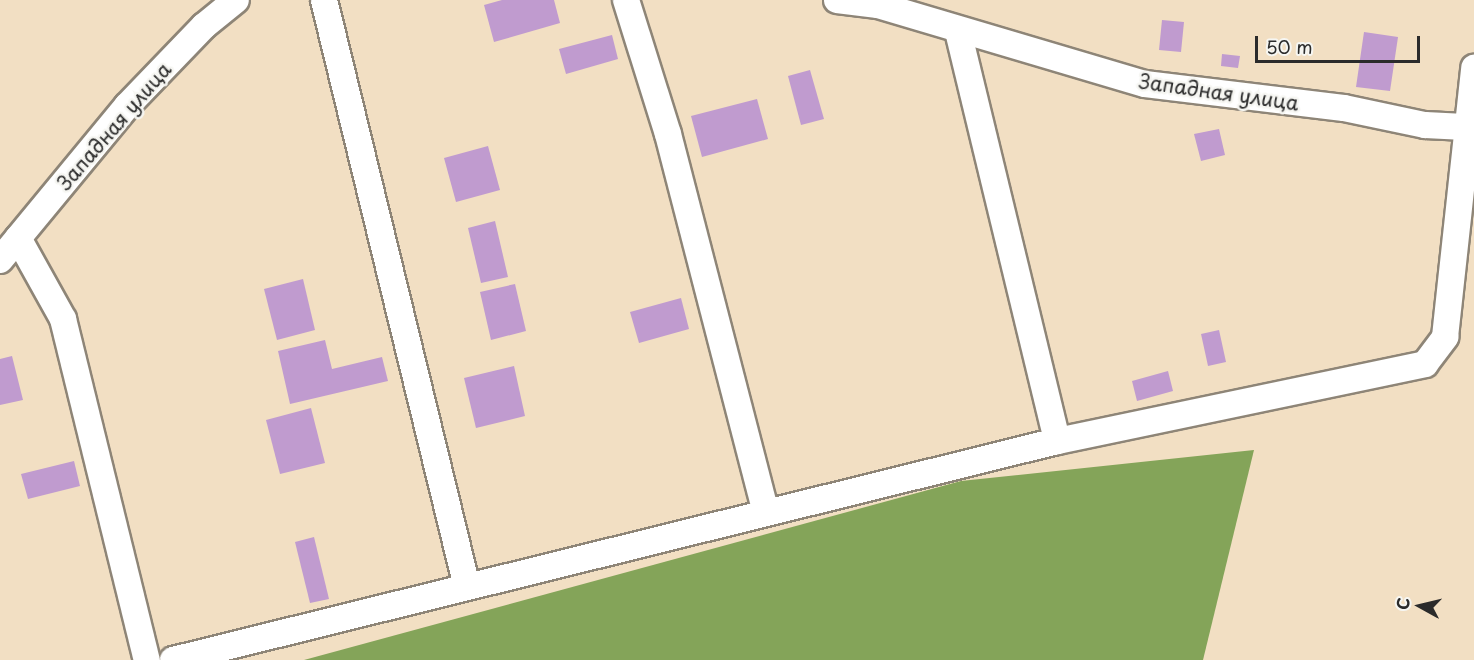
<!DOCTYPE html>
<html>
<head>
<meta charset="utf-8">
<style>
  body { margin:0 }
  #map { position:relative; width:1474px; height:660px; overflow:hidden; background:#f2dfc3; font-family:"Playpen Sans",sans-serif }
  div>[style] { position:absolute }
  .forest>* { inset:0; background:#84a459 }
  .building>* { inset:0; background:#c09bcf }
  .roads { filter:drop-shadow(2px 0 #8e8577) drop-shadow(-2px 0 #8e8577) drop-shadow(0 2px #8e8577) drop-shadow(0 -2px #8e8577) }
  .street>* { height:26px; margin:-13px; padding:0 13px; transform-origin:13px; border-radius:13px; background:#fff }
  span { translate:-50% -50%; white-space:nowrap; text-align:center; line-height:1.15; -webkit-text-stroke:5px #f6f6f2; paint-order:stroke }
  .street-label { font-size:20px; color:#2b2b2b }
  .north { position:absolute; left:1390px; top:576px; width:60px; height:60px; -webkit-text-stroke:4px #f6f6f2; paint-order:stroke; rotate:278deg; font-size:16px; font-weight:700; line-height:24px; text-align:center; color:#2b2b2b }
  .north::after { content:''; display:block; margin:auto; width:21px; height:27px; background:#2b2b2b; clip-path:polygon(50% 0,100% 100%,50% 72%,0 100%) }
  .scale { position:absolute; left:1255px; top:36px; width:165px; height:27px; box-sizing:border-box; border:3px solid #2b2b2b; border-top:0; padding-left:8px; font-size:18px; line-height:21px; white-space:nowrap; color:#2b2b2b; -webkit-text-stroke:4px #f6f6f2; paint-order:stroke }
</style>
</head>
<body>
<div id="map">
  <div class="forest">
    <div style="clip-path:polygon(1254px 450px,1203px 660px,304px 660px,961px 481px)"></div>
  </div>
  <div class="building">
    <div style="clip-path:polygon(502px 0,554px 0,560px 23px,494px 42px,484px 5px)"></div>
    <div style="clip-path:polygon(1162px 20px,1184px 22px,1181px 52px,1159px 50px)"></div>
    <div style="clip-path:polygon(1364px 32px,1398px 37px,1390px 91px,1356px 87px)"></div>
    <div style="clip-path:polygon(612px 35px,618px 59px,566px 74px,559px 49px)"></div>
    <div style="clip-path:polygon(1222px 54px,1240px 56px,1238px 68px,1221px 66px)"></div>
    <div style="clip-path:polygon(810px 70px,824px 119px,801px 125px,788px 76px)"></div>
    <div style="clip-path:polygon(757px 99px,768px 139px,702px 157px,691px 116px)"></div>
    <div style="clip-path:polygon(1219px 129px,1225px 155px,1201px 161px,1194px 134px)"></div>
    <div style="clip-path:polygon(488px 146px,500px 190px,456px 202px,444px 158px)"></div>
    <div style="clip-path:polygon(495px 221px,508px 277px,481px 283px,468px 228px)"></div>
    <div style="clip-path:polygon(303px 279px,315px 330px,277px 340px,264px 289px)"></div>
    <div style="clip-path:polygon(515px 284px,526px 331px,491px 340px,480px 292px)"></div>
    <div style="clip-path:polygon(681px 298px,689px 329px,639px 343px,630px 312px)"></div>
    <div style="clip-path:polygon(1219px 330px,1226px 362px,1208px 366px,1201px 334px)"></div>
    <div style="clip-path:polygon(325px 340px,332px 369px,382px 357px,388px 381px,290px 404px,278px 351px)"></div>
    <div style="clip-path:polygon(12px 356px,23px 400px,0 405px,0 359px)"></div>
    <div style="clip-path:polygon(514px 366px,525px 416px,476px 428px,464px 378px)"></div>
    <div style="clip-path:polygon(1168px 371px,1173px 391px,1137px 401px,1132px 381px)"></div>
    <div style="clip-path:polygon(311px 408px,325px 463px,280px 474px,266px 420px)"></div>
    <div style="clip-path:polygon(74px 461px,80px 486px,28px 499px,21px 474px)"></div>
    <div style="clip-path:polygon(314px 537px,329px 599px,310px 603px,295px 542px)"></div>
  </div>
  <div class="roads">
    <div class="street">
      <div style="left:324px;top:0;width:604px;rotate:76.31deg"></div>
      <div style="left:626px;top:0;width:140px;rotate:72.6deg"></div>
      <div style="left:668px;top:134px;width:391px;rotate:75.5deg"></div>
      <div style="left:837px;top:0;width:41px;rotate:7deg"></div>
      <div style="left:878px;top:5px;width:278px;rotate:16.5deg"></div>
      <div style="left:1145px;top:84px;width:200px;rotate:6.9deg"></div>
      <div style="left:1344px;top:108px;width:83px;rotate:11.9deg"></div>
      <div style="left:1425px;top:125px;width:40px;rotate:2.9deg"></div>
      <div style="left:958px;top:31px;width:422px;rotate:76.4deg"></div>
      <div style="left:18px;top:238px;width:93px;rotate:60.9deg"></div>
      <div style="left:63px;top:319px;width:351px;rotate:76.2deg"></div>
      <div style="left:0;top:260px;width:200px;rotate:-50.5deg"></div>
      <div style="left:127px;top:106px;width:111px;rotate:-46.1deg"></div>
      <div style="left:204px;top:26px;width:41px;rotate:-39.1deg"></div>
      <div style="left:173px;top:660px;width:911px;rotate:-13.91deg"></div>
      <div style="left:1057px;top:441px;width:376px;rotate:-11.8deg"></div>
      <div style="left:1425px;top:364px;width:34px;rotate:-53deg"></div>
      <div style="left:1445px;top:337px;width:271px;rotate:-83.8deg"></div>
    </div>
  </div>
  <div class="street-label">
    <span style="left:1219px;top:92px;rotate:8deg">Западная улица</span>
    <span style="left:114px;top:126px;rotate:-49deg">Западная улица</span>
  </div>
  <div class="north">С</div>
  <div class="scale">50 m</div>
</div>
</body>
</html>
